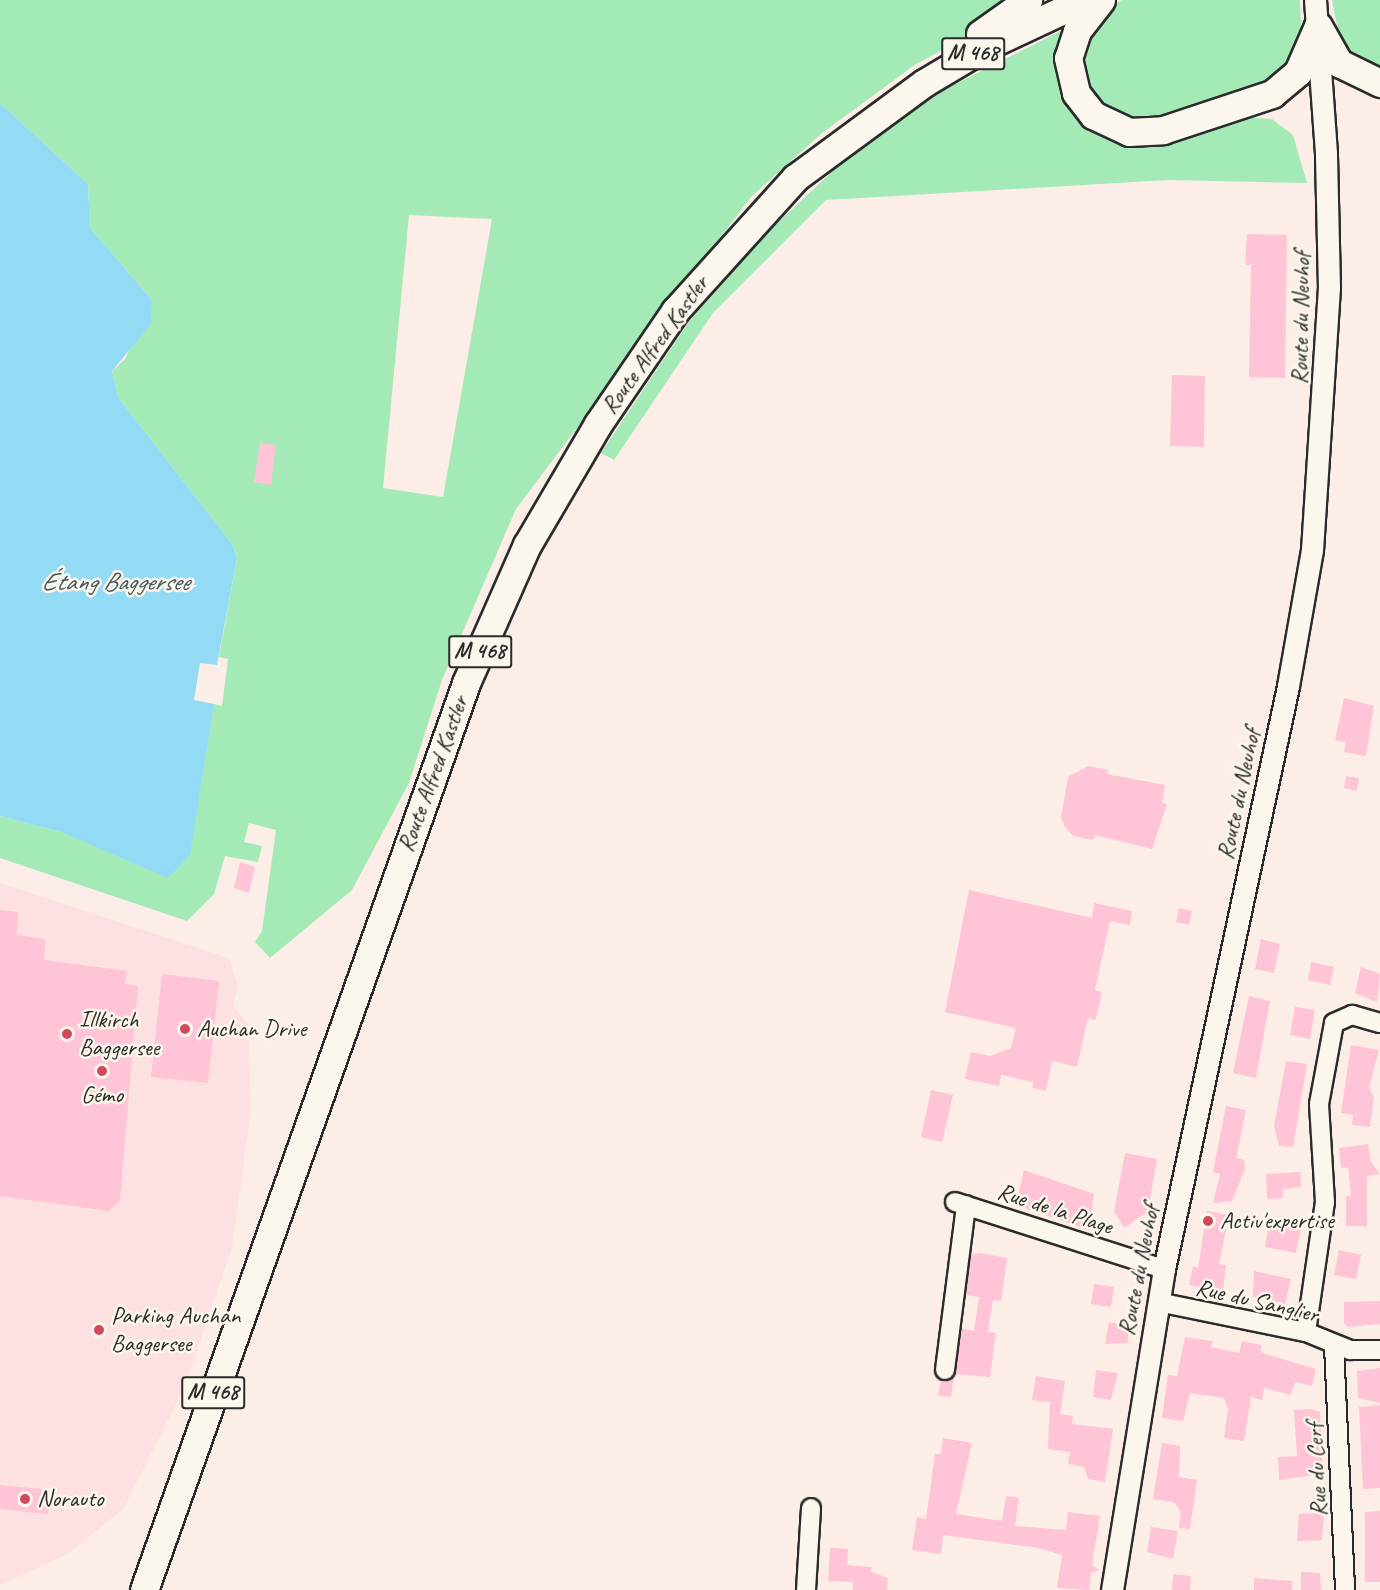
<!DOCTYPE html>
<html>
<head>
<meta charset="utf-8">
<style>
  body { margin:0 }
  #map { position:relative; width:1380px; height:1590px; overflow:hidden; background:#fcede7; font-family:Caveat,sans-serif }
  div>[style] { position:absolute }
  .built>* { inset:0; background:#fde1e2 }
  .green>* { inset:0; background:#a4eab7 }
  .water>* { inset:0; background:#93dbf5 }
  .building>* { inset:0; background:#ffc4d5 }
  .roads { filter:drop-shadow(2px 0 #2b2b2b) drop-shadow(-2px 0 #2b2b2b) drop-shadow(0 2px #2b2b2b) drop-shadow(0 -2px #2b2b2b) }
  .minor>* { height:18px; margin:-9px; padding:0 9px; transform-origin:9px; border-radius:9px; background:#fbf7ec }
  .tertiary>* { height:21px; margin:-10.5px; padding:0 10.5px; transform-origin:10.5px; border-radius:10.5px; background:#fbf7ec }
  .primary>* { height:27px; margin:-13.5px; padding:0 13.5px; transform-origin:13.5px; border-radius:13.5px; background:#fbf7ec }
  .dots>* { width:16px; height:16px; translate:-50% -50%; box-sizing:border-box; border:3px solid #fbf7ec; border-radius:50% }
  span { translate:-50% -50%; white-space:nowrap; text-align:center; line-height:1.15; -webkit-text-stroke:5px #fbf7ec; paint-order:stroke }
  .shield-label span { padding:2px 4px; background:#fbf7ec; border:2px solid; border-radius:4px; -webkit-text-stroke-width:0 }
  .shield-label { font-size:22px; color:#2b2b2b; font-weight:700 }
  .street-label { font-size:24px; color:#2b2b2b }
  .poi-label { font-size:24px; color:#2b2b2b }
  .left { translate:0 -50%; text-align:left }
  .water-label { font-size:26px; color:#45575e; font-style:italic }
</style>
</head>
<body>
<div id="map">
  <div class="built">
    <div style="clip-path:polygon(0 883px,229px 958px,238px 986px,233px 1006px,248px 1024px,251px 1112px,232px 1247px,186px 1384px,123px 1509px,68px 1554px,0 1585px)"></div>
  </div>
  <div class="green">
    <div style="clip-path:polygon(evenodd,0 0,1038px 0,916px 64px,822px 133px,751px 197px,516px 509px,442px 680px,409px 783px,352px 890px,270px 958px,255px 942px,262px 931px,276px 830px,249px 823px,244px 842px,262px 846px,258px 862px,225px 856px,214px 894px,187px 921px,0 858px,0 816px,61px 832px,189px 855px,214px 704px,222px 706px,228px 659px,219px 657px,237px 558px,232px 544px,118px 397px,112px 371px,125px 359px,152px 300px,90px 228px,88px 184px,0 103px,0 0,409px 215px,492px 219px,443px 497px,383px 488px,409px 215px)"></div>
    <div style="clip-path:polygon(1122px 0,1300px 0,1302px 50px,1243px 117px,1272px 119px,1293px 135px,1307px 183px,1168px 180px,826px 200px,713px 313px,614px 460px,601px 453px,688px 323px,769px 231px,838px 166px,940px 92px)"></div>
    <div style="clip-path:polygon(1332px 0,1380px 0,1380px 74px,1349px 57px,1339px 37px)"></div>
  </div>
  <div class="water">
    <div style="clip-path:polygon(0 103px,88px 184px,90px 228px,152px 300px,151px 324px,112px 371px,118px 397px,232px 544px,237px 558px,217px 665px,200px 663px,194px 700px,214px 704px,190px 855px,168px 878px,61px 832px,0 816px)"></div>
  </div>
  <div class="building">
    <div style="clip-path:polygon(1247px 234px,1287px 235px,1285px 378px,1249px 377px,1251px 265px,1245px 265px)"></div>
    <div style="clip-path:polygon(1172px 375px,1205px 376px,1204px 447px,1170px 446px)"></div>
    <div style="clip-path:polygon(260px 443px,276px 445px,271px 485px,254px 482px)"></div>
    <div style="clip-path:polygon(1344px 698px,1374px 706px,1366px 756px,1344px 752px,1346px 742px,1335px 740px)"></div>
    <div style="clip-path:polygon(1088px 766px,1108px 770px,1107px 774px,1165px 785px,1162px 803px,1167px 804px,1152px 849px,1095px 835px,1093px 840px,1073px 836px,1065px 827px,1061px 818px,1068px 777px)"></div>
    <div style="clip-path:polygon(1346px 776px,1359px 778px,1357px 791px,1344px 788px)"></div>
    <div style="clip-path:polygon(240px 862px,255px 867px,249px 893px,234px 888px)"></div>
    <div style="clip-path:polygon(969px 890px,1092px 918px,1094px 903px,1132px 911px,1130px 925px,1110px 921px,1095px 990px,1102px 992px,1098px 1010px,1095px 1020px,1088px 1018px,1077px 1067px,1052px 1061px,1046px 1091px,1032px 1088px,1034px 1082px,1001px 1075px,999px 1086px,965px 1079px,971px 1052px,990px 1056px,1011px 1048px,1016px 1028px,945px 1012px)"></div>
    <div style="clip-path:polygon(1179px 908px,1192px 911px,1189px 925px,1176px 922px)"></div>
    <div style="clip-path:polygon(0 910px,18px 912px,17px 935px,45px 939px,44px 960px,127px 971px,125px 984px,138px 986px,120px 1201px,109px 1211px,0 1196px)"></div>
    <div style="clip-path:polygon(1261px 939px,1280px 944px,1274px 973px,1255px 969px)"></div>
    <div style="clip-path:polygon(1311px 962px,1334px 967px,1330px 985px,1308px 980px)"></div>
    <div style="clip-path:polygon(1361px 967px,1380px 974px,1377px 1002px,1355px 993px)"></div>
    <div style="clip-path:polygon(162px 974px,219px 981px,208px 1083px,151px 1077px)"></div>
    <div style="clip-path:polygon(1249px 996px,1270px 1001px,1256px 1078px,1233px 1073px)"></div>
    <div style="clip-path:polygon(1295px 1007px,1315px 1010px,1310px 1039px,1290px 1035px)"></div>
    <div style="clip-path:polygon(1351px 1045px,1379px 1050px,1369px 1088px,1374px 1097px,1370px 1127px,1352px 1125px,1353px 1115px,1341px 1113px)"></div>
    <div style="clip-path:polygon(1286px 1061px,1307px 1064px,1293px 1147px,1279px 1146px,1274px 1126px)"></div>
    <div style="clip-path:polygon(931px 1090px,953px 1095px,942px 1142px,921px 1137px)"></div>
    <div style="clip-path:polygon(1226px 1106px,1246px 1110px,1236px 1158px,1244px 1160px,1245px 1169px,1232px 1201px,1213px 1203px,1220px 1174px,1213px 1172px)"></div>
    <div style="clip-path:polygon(1368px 1144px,1371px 1162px,1380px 1174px,1367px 1176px,1367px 1226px,1346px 1226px,1346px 1196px,1351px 1196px,1348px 1167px,1341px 1168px,1339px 1148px)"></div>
    <div style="clip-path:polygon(1125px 1153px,1157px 1159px,1148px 1211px,1124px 1228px,1114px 1211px)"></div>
    <div style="clip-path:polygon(1024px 1170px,1094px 1194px,1089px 1230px,1016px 1205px)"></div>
    <div style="clip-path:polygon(1300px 1172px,1301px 1187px,1283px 1189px,1283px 1198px,1267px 1199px,1266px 1174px)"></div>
    <div style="clip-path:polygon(1207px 1211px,1229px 1215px,1219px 1264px,1226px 1265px,1223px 1292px,1189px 1285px,1193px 1266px,1198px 1268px)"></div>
    <div style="clip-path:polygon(1269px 1223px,1301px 1229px,1296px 1253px,1265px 1247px)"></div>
    <div style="clip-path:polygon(1339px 1250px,1361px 1255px,1356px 1279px,1334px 1275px)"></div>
    <div style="clip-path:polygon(980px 1253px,1007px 1258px,1001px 1301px,993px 1300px,990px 1318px,988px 1332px,996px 1333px,990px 1377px,955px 1374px,962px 1329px,974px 1331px,979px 1297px,966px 1295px,971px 1254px)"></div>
    <div style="clip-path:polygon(1254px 1271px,1291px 1279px,1285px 1304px,1253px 1297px)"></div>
    <div style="clip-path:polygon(1094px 1284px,1114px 1287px,1111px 1307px,1091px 1304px)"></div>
    <div style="clip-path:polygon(1380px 1301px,1380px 1324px,1348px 1327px,1344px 1323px,1344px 1302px)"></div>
    <div style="clip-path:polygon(1109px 1322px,1130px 1326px,1127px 1343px,1105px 1344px)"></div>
    <div style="clip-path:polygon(1185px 1337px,1213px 1341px,1211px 1347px,1239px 1353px,1242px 1341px,1261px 1345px,1262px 1353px,1316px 1369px,1312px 1386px,1295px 1382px,1291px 1395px,1264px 1388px,1262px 1400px,1251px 1397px,1244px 1441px,1224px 1438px,1228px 1409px,1224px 1398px,1190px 1393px,1183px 1421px,1162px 1418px,1168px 1375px,1177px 1376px)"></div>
    <div style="clip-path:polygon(1380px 1368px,1380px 1403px,1358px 1398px,1357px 1371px)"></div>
    <div style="clip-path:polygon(1096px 1370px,1118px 1373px,1111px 1400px,1093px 1397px)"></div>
    <div style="clip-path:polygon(954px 1376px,951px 1397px,938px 1395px,941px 1380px)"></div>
    <div style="clip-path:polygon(1036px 1376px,1065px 1381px,1060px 1414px,1073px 1416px,1072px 1424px,1113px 1429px,1105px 1482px,1088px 1479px,1084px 1467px,1068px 1464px,1070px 1452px,1048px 1449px,1050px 1402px,1032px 1400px)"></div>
    <div style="clip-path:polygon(1380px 1405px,1380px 1488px,1363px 1489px,1359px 1407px)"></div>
    <div style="clip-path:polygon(1311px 1409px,1320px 1412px,1323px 1474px,1279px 1480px,1278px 1457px,1297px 1456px,1294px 1410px)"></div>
    <div style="clip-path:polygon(943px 1438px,972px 1443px,956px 1514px,1002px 1521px,1006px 1496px,1019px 1498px,1015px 1526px,1066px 1530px,1068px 1512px,1100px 1516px,1092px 1565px,1099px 1570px,1091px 1573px,1089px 1590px,1057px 1588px,1062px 1555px,1039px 1548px,943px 1535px,941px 1554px,912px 1550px,917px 1517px,926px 1519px,935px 1454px,941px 1454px)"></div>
    <div style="clip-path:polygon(1162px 1443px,1180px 1446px,1179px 1477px,1197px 1480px,1190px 1529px,1179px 1528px,1181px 1512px,1174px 1502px,1153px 1499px)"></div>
    <div style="clip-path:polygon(0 1485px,51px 1490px,48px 1514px,0 1509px)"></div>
    <div style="clip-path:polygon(1380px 1511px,1380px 1582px,1365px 1582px,1365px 1512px)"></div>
    <div style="clip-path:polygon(1324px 1513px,1322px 1540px,1297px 1541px,1299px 1514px)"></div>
    <div style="clip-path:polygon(1151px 1527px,1178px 1531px,1173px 1559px,1147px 1552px)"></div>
    <div style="clip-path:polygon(830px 1548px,848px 1549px,847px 1565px,872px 1567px,871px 1572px,888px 1578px,887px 1590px,853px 1590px,853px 1582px,828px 1581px)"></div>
    <div style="clip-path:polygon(1301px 1572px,1320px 1573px,1321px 1590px,1301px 1590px)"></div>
    <div style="clip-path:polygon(1173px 1574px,1191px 1576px,1190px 1590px,1172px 1590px)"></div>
    <div style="clip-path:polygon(1254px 1578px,1292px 1581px,1292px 1590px,1254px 1590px)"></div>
  </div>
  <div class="roads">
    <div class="minor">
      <div style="left:955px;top:1202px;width:219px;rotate:17.8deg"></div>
      <div style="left:1158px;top:1302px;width:151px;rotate:11.5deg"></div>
      <div style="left:1306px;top:1332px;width:48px;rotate:22.2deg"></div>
      <div style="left:1350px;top:1350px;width:30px"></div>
      <div style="left:1306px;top:1332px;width:131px;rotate:-81.7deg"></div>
      <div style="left:1325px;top:1202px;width:98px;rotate:-93.5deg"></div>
      <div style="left:1319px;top:1104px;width:82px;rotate:-79.5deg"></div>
      <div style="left:1334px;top:1023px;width:20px;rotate:-24deg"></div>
      <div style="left:1352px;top:1015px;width:29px;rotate:16deg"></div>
      <div style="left:1334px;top:1346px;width:244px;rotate:87.4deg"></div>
      <div style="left:945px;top:1370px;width:166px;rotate:-82.7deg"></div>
      <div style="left:806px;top:1590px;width:82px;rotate:-86.5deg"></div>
    </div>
    <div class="tertiary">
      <div style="left:1112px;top:1590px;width:325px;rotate:-80.8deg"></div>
      <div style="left:1164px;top:1269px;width:596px;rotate:-77.99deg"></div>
      <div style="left:1288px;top:686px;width:138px;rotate:-80deg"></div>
      <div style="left:1312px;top:550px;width:263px;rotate:-86.3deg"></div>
      <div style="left:1329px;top:288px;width:135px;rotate:-91.3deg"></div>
      <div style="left:1326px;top:153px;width:153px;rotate:-94.1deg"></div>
    </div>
    <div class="primary">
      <div style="left:1101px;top:0;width:39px;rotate:128deg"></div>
      <div style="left:1077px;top:31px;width:28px;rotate:108deg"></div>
      <div style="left:1068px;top:58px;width:36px;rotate:77deg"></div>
      <div style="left:1076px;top:93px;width:28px;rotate:52deg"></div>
      <div style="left:1093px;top:115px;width:40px;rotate:25deg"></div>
      <div style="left:1129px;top:132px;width:34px;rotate:-3deg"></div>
      <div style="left:1163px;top:130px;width:115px;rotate:-18.3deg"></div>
      <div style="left:1272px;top:94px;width:34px;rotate:-40deg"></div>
      <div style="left:1298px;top:72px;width:50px;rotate:-66.5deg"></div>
      <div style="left:1318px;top:26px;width:43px;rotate:60.4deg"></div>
      <div style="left:1339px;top:63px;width:46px;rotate:26deg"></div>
      <div style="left:980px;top:34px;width:59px;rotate:-35.3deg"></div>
      <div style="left:144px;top:1590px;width:962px;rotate:-70.45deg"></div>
      <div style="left:466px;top:683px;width:151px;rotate:-66.2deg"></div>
      <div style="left:527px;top:545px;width:140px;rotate:-59.6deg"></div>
      <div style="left:598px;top:424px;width:137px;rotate:-55.7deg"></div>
      <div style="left:675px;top:311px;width:179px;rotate:-47.9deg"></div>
      <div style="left:795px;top:178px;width:160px;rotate:-36.4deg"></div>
      <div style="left:924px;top:83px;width:72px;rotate:-30.8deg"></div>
      <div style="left:986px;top:46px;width:108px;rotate:-25.1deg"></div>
    </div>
  </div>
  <div class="dots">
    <div style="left:185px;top:1029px;background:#d1495b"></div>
    <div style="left:67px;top:1034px;background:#d1495b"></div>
    <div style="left:102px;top:1071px;background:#d1495b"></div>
    <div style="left:1208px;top:1221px;background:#d1495b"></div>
    <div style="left:99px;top:1330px;background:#d1495b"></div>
    <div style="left:25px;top:1499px;background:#d1495b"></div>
  </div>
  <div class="shield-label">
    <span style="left:973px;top:54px">M 468</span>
    <span style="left:480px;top:652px">M 468</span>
    <span style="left:213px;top:1393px">M 468</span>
  </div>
  <div class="street-label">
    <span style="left:1301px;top:318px;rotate:-89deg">Route du Neuhof</span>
    <span style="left:655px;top:345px;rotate:-54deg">Route Alfred Kastler</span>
    <span style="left:433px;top:774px;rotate:-70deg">Route Alfred Kastler</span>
    <span style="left:1239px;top:794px;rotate:-78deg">Route du Neuhof</span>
    <span style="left:1055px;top:1209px;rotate:18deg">Rue de la Plage</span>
    <span style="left:1139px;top:1270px;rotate:-79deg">Route du Neuhof</span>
    <span style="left:1257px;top:1301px;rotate:13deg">Rue du Sanglier</span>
    <span style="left:1317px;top:1470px;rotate:-93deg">Rue du Cerf</span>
  </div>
  <div class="poi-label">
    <span class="left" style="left:79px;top:1034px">Illkirch<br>Baggersee</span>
    <span class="left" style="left:197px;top:1029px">Auchan Drive</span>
    <span style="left:102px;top:1095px">Gémo</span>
    <span class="left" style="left:1220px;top:1221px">Activ'expertise</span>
    <span class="left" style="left:111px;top:1330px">Parking Auchan<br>Baggersee</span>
    <span class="left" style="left:37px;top:1499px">Norauto</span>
  </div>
  <div class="water-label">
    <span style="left:115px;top:582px">Étang Baggersee</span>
  </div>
</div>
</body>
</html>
